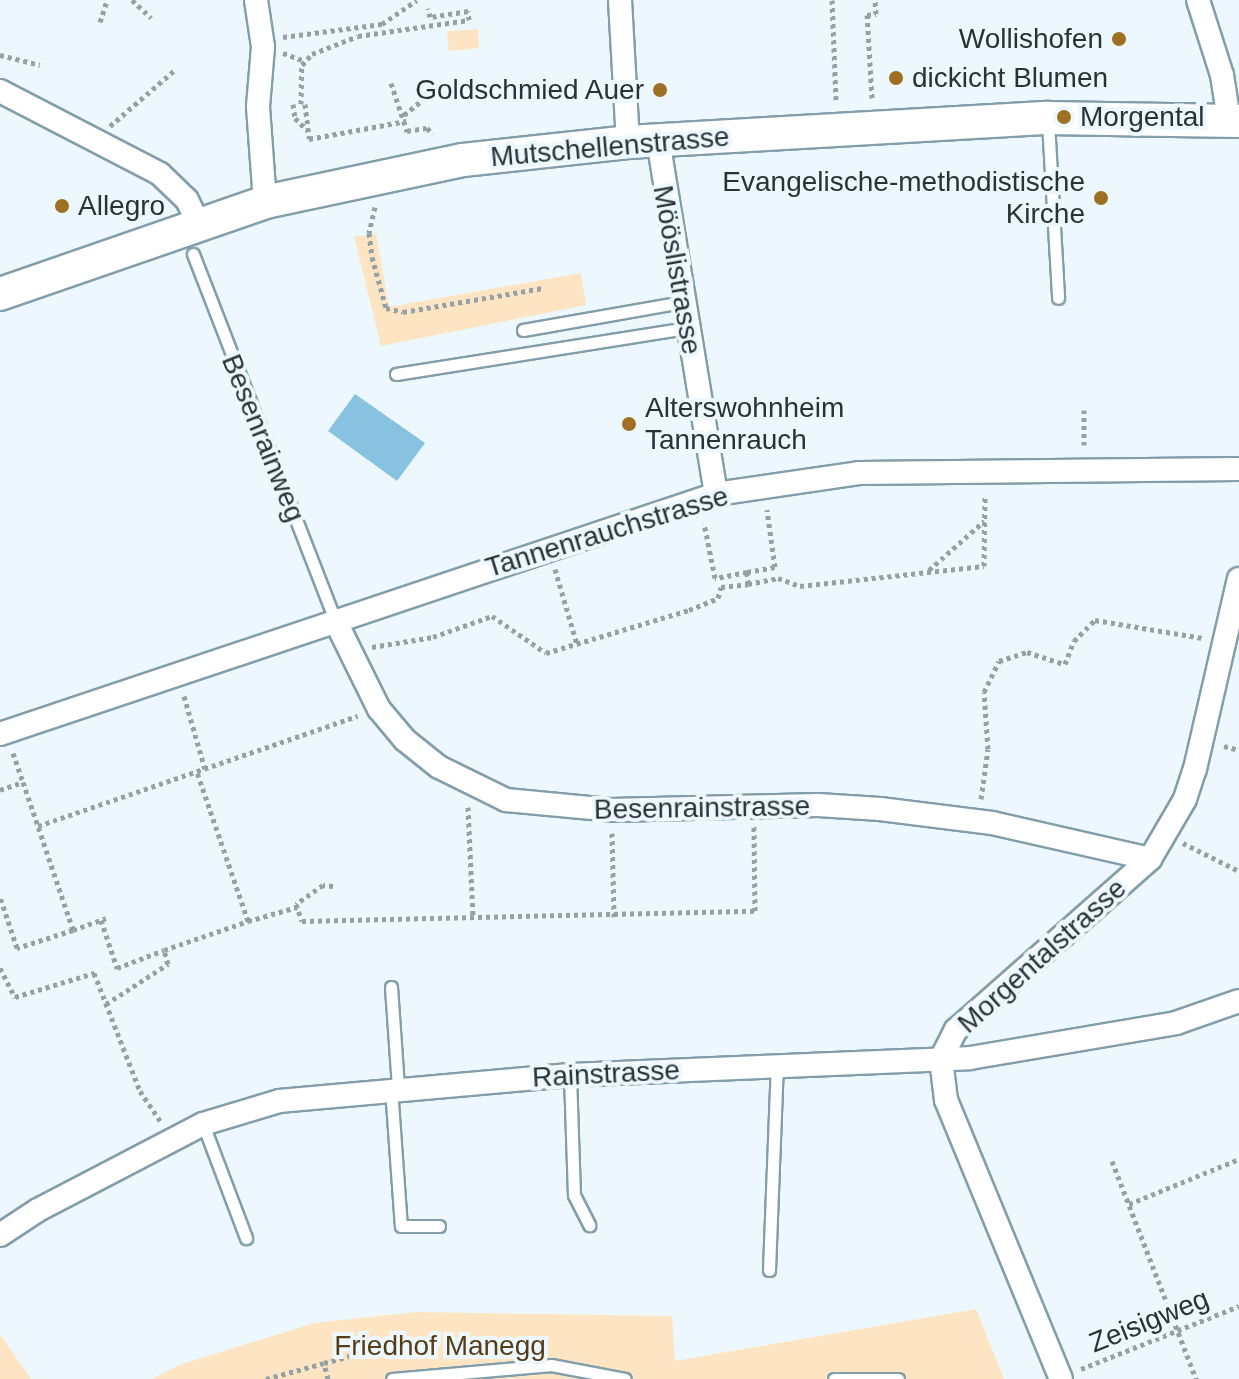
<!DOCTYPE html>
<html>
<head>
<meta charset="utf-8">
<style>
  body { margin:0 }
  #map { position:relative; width:1239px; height:1379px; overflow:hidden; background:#edf8fe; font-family:Helvetica,sans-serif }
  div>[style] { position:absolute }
  .green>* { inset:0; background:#fde5c3 }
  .water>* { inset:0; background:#87c3e1 }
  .path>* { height:5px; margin-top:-2.5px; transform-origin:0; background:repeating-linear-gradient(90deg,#96a1a7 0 4px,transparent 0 8px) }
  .roads { filter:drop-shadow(2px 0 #839eab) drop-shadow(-2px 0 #839eab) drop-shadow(0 2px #839eab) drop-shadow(0 -2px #839eab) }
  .lane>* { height:11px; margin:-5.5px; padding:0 5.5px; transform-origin:5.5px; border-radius:5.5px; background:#fff }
  .street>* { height:22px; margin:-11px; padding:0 11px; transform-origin:11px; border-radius:11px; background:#fff }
  .secondary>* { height:32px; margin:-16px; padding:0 16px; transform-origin:16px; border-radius:16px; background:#fff }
  .dots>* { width:22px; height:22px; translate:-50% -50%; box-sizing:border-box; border:4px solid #edf8fe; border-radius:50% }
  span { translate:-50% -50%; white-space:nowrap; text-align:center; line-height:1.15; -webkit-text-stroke:8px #edf8fe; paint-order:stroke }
  .poi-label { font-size:28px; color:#283338 }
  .right { translate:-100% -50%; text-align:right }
  .left { translate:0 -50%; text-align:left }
  .street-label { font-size:28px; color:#283338 }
  .park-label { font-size:28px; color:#553d17 }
</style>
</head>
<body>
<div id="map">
  <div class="green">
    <div style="clip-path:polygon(478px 29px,479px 48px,449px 51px,447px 31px)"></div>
    <div style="clip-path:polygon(376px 233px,389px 307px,581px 273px,586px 305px,381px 346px,354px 237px)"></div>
    <div style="clip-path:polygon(976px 1309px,1004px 1379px,152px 1379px,179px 1365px,314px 1323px,416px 1312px,672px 1316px,675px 1361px)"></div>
    <div style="clip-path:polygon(0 1334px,31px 1379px,0 1379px)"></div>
  </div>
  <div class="water">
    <div style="clip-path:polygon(355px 394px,425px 443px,397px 481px,328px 431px)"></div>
  </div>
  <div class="path">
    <div style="left:132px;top:0;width:26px;rotate:43deg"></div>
    <div style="left:832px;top:0;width:101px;rotate:87.7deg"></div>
    <div style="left:100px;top:22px;width:23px;rotate:-72deg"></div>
    <div style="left:283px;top:37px;width:100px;rotate:-7.5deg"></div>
    <div style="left:382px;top:24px;width:42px;rotate:-34.4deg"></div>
    <div style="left:283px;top:53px;width:23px;rotate:20deg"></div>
    <div style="left:0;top:55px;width:41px;rotate:14deg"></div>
    <div style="left:391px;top:83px;width:51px;rotate:71.6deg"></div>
    <div style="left:407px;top:131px;width:20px;rotate:-9deg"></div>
    <div style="left:427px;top:128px;width:8px;rotate:45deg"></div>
    <div style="left:872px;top:98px;width:83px;rotate:-93.4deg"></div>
    <div style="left:867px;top:15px;width:9px;rotate:-6deg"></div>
    <div style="left:876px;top:14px;width:14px;rotate:-94deg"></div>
    <div style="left:293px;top:104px;width:14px;rotate:82deg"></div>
    <div style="left:295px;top:118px;width:18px;rotate:45deg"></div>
    <div style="left:301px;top:104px;width:39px;rotate:-89deg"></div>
    <div style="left:302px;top:65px;width:15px;rotate:-48deg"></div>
    <div style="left:312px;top:54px;width:49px;rotate:-21.4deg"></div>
    <div style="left:358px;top:36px;width:112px;rotate:-8.2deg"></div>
    <div style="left:469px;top:20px;width:9px;rotate:-96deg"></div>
    <div style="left:468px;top:11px;width:38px;rotate:171deg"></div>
    <div style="left:430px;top:17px;width:9px;rotate:-103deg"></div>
    <div style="left:305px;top:104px;width:35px;rotate:83deg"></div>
    <div style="left:309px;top:139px;width:99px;rotate:-10.5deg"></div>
    <div style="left:404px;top:115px;width:41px;rotate:-39.1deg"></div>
    <div style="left:110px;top:126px;width:87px;rotate:-40.8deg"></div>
    <div style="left:375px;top:207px;width:27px;rotate:103deg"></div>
    <div style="left:369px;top:233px;width:24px;rotate:83deg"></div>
    <div style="left:372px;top:257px;width:53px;rotate:74.6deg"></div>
    <div style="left:386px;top:308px;width:17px;rotate:13deg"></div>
    <div style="left:403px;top:312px;width:142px;rotate:-9.7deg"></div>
    <div style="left:1084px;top:445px;width:35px;rotate:-90deg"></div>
    <div style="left:555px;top:569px;width:78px;rotate:73.7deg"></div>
    <div style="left:929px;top:570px;width:74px;rotate:-41.7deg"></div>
    <div style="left:747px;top:572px;width:28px;rotate:-10deg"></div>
    <div style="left:775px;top:567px;width:58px;rotate:-98deg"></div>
    <div style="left:748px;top:584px;width:31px;rotate:-11deg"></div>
    <div style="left:778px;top:578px;width:23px;rotate:20deg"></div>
    <div style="left:800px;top:586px;width:185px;rotate:-6.2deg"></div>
    <div style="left:984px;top:566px;width:71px;rotate:-89.2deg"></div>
    <div style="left:372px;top:647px;width:62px;rotate:-9.3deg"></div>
    <div style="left:433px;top:637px;width:63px;rotate:-19.6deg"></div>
    <div style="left:492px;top:616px;width:65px;rotate:34.4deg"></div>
    <div style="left:546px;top:653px;width:149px;rotate:-16.7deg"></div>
    <div style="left:689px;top:610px;width:31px;rotate:-22deg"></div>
    <div style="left:718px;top:598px;width:11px;rotate:-75deg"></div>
    <div style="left:721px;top:587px;width:27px;rotate:-6deg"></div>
    <div style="left:748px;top:584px;width:12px;rotate:-95deg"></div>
    <div style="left:747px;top:572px;width:33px;rotate:169deg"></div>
    <div style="left:715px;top:578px;width:56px;rotate:-101.3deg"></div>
    <div style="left:184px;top:696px;width:76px;rotate:74deg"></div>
    <div style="left:1224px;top:746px;width:16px;rotate:15deg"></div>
    <div style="left:13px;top:753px;width:31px;rotate:71deg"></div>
    <div style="left:0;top:790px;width:24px;rotate:-19deg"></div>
    <div style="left:23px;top:782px;width:156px;rotate:71.3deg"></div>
    <div style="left:73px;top:930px;width:59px;rotate:162.2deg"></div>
    <div style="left:17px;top:948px;width:54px;rotate:-108.4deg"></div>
    <div style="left:981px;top:799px;width:50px;rotate:-82deg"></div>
    <div style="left:988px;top:749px;width:57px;rotate:-94deg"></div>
    <div style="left:984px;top:692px;width:34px;rotate:-64deg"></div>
    <div style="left:999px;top:661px;width:29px;rotate:-18deg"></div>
    <div style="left:1027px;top:652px;width:40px;rotate:18deg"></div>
    <div style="left:1065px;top:664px;width:25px;rotate:-69deg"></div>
    <div style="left:1074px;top:641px;width:30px;rotate:-45deg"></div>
    <div style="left:1095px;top:620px;width:109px;rotate:9.5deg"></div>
    <div style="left:468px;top:807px;width:110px;rotate:87.4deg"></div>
    <div style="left:38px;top:826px;width:338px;rotate:-19deg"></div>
    <div style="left:612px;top:833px;width:84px;rotate:88.6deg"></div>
    <div style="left:1183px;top:843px;width:63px;rotate:26.6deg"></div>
    <div style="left:333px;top:886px;width:10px;rotate:-174deg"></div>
    <div style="left:323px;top:885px;width:33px;rotate:145deg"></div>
    <div style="left:296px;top:904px;width:18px;rotate:71deg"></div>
    <div style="left:302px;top:921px;width:453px;rotate:-1.3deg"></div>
    <div style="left:755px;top:911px;width:85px;rotate:-90.7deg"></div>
    <div style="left:101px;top:920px;width:51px;rotate:71.6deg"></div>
    <div style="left:117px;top:968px;width:50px;rotate:-21deg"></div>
    <div style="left:248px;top:921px;width:51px;rotate:-15.9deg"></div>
    <div style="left:73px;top:930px;width:35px;rotate:-20deg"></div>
    <div style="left:0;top:968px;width:33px;rotate:63deg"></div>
    <div style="left:15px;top:997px;width:83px;rotate:-16.9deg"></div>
    <div style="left:94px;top:973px;width:127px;rotate:68.7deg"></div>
    <div style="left:140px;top:1091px;width:37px;rotate:56deg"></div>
    <div style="left:106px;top:1004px;width:74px;rotate:-32.8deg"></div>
    <div style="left:168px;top:964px;width:15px;rotate:-106deg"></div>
    <div style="left:164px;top:950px;width:89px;rotate:-19deg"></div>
    <div style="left:248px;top:921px;width:157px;rotate:-108.9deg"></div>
    <div style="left:1112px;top:1161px;width:234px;rotate:68.9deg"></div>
    <div style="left:1129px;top:1204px;width:119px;rotate:-22.2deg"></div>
    <div style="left:1081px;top:1369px;width:170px;rotate:-21.7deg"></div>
    <div style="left:266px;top:1379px;width:60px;rotate:-15.4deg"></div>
    <div style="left:328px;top:1379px;width:16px;rotate:-104deg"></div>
    <div style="left:324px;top:1363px;width:57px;rotate:-15.3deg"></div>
  </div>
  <div class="roads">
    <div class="lane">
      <div style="left:1048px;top:122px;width:176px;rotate:86.7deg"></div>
      <div style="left:193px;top:254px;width:393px;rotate:68.8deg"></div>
      <div style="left:523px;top:330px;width:161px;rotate:-10deg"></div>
      <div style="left:396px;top:374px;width:295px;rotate:-9deg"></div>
      <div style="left:391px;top:987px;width:100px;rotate:86deg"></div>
      <div style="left:570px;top:1075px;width:120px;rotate:88.1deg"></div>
      <div style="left:574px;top:1195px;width:34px;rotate:63deg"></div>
      <div style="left:391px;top:1088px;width:138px;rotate:85.9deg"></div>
      <div style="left:401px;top:1226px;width:38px"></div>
      <div style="left:203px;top:1124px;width:122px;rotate:69.3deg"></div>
      <div style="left:769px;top:1270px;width:204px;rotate:-87.8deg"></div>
      <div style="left:392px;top:1379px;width:160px;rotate:-5deg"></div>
      <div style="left:551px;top:1365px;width:75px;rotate:10.7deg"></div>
      <div style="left:834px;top:1379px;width:64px"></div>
    </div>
    <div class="street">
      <div style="left:256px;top:0;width:48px;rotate:81.5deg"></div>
      <div style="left:263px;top:47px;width:60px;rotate:94.8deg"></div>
      <div style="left:258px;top:107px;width:95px;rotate:85.8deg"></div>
      <div style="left:620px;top:0;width:142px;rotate:86.8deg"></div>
      <div style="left:1198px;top:0;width:79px;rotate:72.3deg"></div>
      <div style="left:1222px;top:75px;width:46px;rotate:81.2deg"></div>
      <div style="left:0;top:91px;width:180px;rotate:27.4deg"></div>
      <div style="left:160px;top:174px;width:37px;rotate:44deg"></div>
      <div style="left:187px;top:200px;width:25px;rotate:64deg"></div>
      <div style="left:658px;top:140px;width:359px;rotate:80.7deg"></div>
      <div style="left:335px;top:620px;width:99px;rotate:63.7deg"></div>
      <div style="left:379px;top:709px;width:40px;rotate:50deg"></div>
      <div style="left:405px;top:740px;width:43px;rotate:38.5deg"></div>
      <div style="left:439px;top:767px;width:75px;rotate:26.2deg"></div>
      <div style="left:506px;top:800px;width:105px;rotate:5.4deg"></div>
      <div style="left:611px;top:810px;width:207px;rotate:-1.4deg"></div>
      <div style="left:818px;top:805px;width:62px;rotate:3.7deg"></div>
      <div style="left:880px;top:809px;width:113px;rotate:7.1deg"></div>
      <div style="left:992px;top:823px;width:162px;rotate:12.8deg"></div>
      <div style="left:0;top:734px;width:755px;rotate:-18.53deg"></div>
      <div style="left:716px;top:494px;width:146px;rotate:-8.3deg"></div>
      <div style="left:860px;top:473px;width:379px;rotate:-0.6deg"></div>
      <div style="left:0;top:1235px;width:45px;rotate:-33.3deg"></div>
      <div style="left:38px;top:1210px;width:186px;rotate:-27.5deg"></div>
      <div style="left:203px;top:1124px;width:79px;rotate:-16.8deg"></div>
      <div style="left:279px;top:1101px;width:292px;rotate:-5.1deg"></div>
      <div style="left:570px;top:1075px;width:400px;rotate:-2.4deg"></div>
      <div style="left:970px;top:1058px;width:209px;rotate:-9.6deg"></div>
      <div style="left:1176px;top:1023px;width:67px;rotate:-19.2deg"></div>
      <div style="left:1061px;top:1379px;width:302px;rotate:-112.4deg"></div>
      <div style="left:946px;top:1100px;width:41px;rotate:-97deg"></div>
      <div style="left:941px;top:1059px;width:33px;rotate:-63deg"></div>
      <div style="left:956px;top:1030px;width:259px;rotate:-41.4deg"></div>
      <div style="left:1150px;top:859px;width:69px;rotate:-59.7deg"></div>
      <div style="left:1185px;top:799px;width:32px;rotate:-72deg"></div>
      <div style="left:1195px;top:769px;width:195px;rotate:-77deg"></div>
    </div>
    <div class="secondary">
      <div style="left:0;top:294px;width:281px;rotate:-19.1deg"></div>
      <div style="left:265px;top:202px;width:202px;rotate:-12deg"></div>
      <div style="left:463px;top:160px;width:166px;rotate:-6.2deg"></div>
      <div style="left:628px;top:142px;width:421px;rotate:-3.3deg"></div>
      <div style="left:1048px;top:118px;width:191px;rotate:0.9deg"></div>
    </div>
  </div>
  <div class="dots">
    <div style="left:1119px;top:39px;background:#9f7022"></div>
    <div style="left:896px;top:78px;background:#9f7022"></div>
    <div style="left:660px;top:90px;background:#9f7022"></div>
    <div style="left:1064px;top:117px;background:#9f7022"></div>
    <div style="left:1101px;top:198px;background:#9f7022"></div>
    <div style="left:62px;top:206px;background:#9f7022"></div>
    <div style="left:629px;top:424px;background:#9f7022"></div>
  </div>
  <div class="poi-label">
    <span class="right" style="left:1103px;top:39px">Wollishofen</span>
    <span class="left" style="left:912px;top:78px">dickicht Blumen</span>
    <span class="right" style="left:644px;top:90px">Goldschmied Auer</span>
    <span class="left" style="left:1080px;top:117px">Morgental</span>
    <span class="right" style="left:1085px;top:198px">Evangelische-methodistische<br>Kirche</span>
    <span class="left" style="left:78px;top:206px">Allegro</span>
    <span class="left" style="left:645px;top:424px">Alterswohnheim<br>Tannenrauch</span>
  </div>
  <div class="street-label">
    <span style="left:610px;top:147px;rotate:-5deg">Mutschellenstrasse</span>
    <span style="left:677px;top:270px;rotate:80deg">Mööslistrasse</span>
    <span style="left:263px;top:438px;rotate:68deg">Besenrainweg</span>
    <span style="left:607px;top:532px;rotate:-17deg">Tannenrauchstrasse</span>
    <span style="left:702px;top:808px;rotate:-1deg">Besenrainstrasse</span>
    <span style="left:1042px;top:956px;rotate:-42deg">Morgentalstrasse</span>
    <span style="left:606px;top:1074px;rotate:-3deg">Rainstrasse</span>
    <span style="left:1149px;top:1321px;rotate:-22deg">Zeisigweg</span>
  </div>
  <div class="park-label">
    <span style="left:440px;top:1346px">Friedhof Manegg</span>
  </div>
</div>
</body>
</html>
